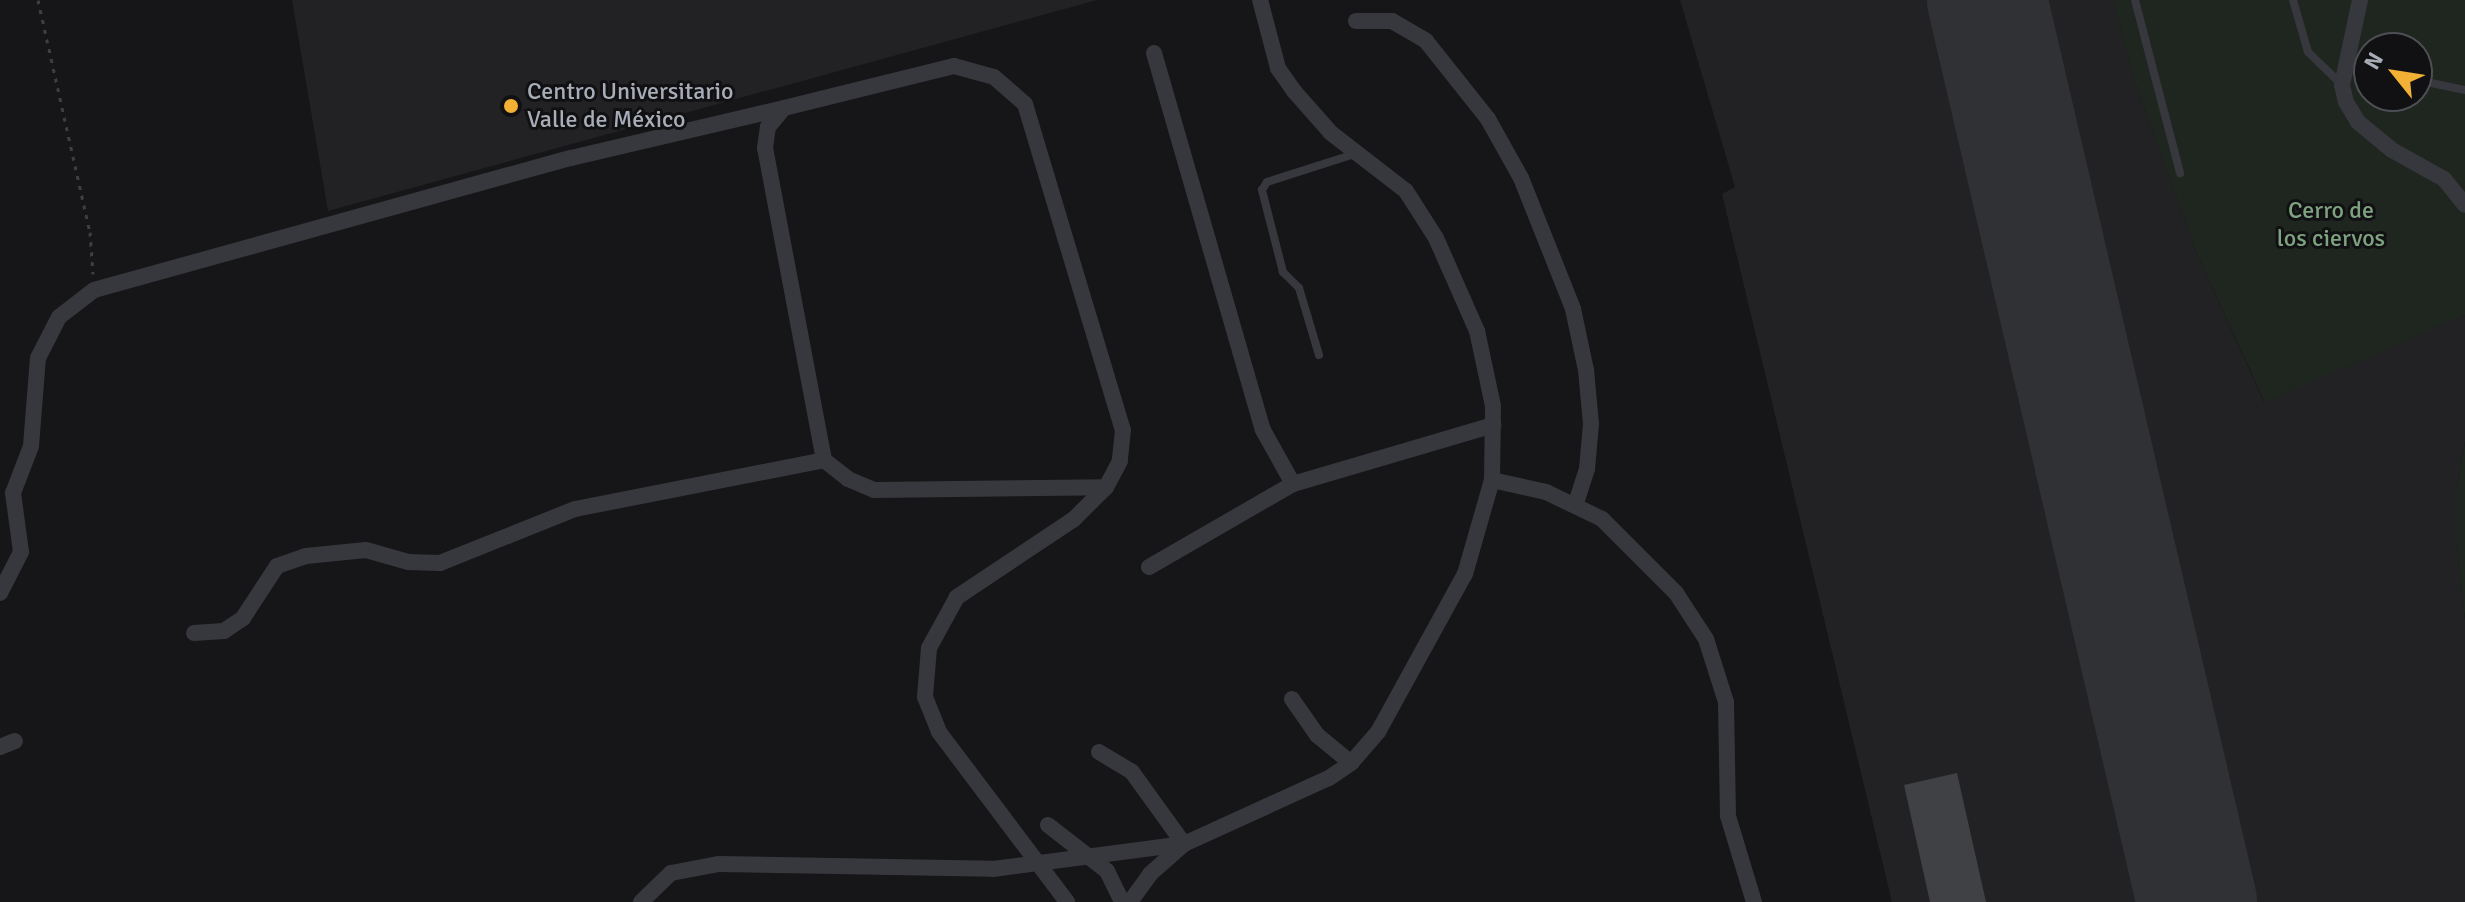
<!DOCTYPE html>
<html>
<head>
<meta charset="utf-8">
<style>
  body { margin:0 }
  #map { position:relative; width:2465px; height:902px; overflow:hidden; background:#161618; font-family:Signika,sans-serif }
  div>[style] { position:absolute }
  .built>* { inset:0; background:#222225 }
  .green>* { inset:0; background:#1e261f }
  .runway>* { height:120px; margin:-60px; padding:0 60px; transform-origin:60px; border-radius:60px; background:#303135 }
  .building>* { inset:0; background:#404145 }
  .path>* { height:3px; margin-top:-1.5px; transform-origin:0; background:repeating-linear-gradient(90deg,#3d3f44 0 4px,transparent 0 10px) }
  .lane>* { height:8px; margin:-4px; padding:0 4px; transform-origin:4px; border-radius:4px; background:#37383d }
  .street>* { height:16px; margin:-8px; padding:0 8px; transform-origin:8px; border-radius:8px; background:#37383d }
  .dots>* { width:22px; height:22px; translate:-50% -50%; box-sizing:border-box; border:4px solid #111113; border-radius:50% }
  span { translate:-50% -50%; white-space:nowrap; text-align:center; line-height:1.15; -webkit-text-stroke:6px #111113; paint-order:stroke }
  .poi-label { font-size:24px; color:#a8adb8 }
  .left { translate:0 -50%; text-align:left }
  .park-label { font-size:24px; color:#7fa381 }
  .north { position:absolute; left:2353px; top:32px; width:80px; height:80px; box-sizing:border-box; background:#111113; border:2px solid #4d4f55; border-radius:50%; rotate:300deg; font-size:22px; font-weight:700; line-height:32px; text-align:center; color:#a8adb8 }
  .north::after { content:''; display:block; margin:auto; width:28px; height:36px; background:#f2b134; clip-path:polygon(50% 0,100% 100%,50% 72%,0 100%) }
</style>
</head>
<body>
<div id="map">
  <div class="built">
    <div style="clip-path:polygon(292px 0,1097px 0,328px 211px)"></div>
    <div style="clip-path:polygon(1680px 0,2113px 0,2134px 80px,2195px 249px,2264px 402px,2465px 315px,2465px 442px,2457px 489px,2457px 547px,2465px 620px,2465px 902px,1892px 902px,1722px 194px,1735px 187px)"></div>
  </div>
  <div class="green">
    <div style="clip-path:polygon(evenodd,2113px 0,2465px 0,2465px 315px,2265px 403px,2195px 249px,2134px 80px,2113px 0,2369px 48px,2417px 48px,2417px 96px,2369px 96px,2369px 48px)"></div>
    <div style="clip-path:polygon(2465px 442px,2465px 620px,2457px 547px,2457px 489px)"></div>
  </div>
  <div class="runway">
    <div style="left:1987px;top:0;width:926px;rotate:76.89deg"></div>
  </div>
  <div class="building">
    <div style="clip-path:polygon(1957px 773px,1986px 902px,1930px 902px,1904px 785px)"></div>
  </div>
  <div class="path">
    <div style="left:38px;top:0;width:238px;rotate:77.4deg"></div>
    <div style="left:90px;top:232px;width:42px;rotate:85.9deg"></div>
  </div>
  <div class="lane">
    <div style="left:2135px;top:0;width:179px;rotate:75.4deg"></div>
    <div style="left:2293px;top:0;width:54px;rotate:73.9deg"></div>
    <div style="left:2308px;top:52px;width:47px;rotate:44.1deg"></div>
    <div style="left:2347px;top:62px;width:23px;rotate:13deg"></div>
    <div style="left:2417px;top:80px;width:49px;rotate:11.8deg"></div>
    <div style="left:1319px;top:355px;width:70px;rotate:-106.6deg"></div>
    <div style="left:1299px;top:288px;width:23px;rotate:-135deg"></div>
    <div style="left:1283px;top:272px;width:85px;rotate:-104.4deg"></div>
    <div style="left:1262px;top:190px;width:9px;rotate:-58deg"></div>
    <div style="left:1267px;top:182px;width:96px;rotate:-17.7deg"></div>
  </div>
  <div class="street">
    <div style="left:2360px;top:0;width:87px;rotate:102deg"></div>
    <div style="left:2342px;top:85px;width:17px;rotate:77deg"></div>
    <div style="left:2346px;top:102px;width:23px;rotate:59deg"></div>
    <div style="left:2358px;top:122px;width:44px;rotate:39.5deg"></div>
    <div style="left:2392px;top:150px;width:60px;rotate:29.1deg"></div>
    <div style="left:2444px;top:179px;width:33px;rotate:51deg"></div>
    <div style="left:1356px;top:21px;width:36px"></div>
    <div style="left:1392px;top:21px;width:39px;rotate:30deg"></div>
    <div style="left:1426px;top:41px;width:100px;rotate:51.5deg"></div>
    <div style="left:1488px;top:119px;width:68px;rotate:60.8deg"></div>
    <div style="left:1521px;top:178px;width:141px;rotate:68.3deg"></div>
    <div style="left:1573px;top:309px;width:62px;rotate:78deg"></div>
    <div style="left:1586px;top:370px;width:54px;rotate:84.7deg"></div>
    <div style="left:1591px;top:424px;width:45px;rotate:95.1deg"></div>
    <div style="left:1587px;top:469px;width:35px;rotate:108deg"></div>
    <div style="left:1154px;top:53px;width:392px;rotate:73.9deg"></div>
    <div style="left:1263px;top:430px;width:62px;rotate:60.9deg"></div>
    <div style="left:824px;top:460px;width:318px;rotate:-100.7deg"></div>
    <div style="left:765px;top:148px;width:21px;rotate:-82deg"></div>
    <div style="left:768px;top:127px;width:25px;rotate:-50deg"></div>
    <div style="left:784px;top:108px;width:175px;rotate:-13.9deg"></div>
    <div style="left:954px;top:66px;width:41px;rotate:15.4deg"></div>
    <div style="left:994px;top:77px;width:41px;rotate:41.1deg"></div>
    <div style="left:1025px;top:104px;width:340px;rotate:73.3deg"></div>
    <div style="left:1123px;top:430px;width:31px;rotate:96deg"></div>
    <div style="left:1120px;top:461px;width:30px;rotate:118deg"></div>
    <div style="left:1106px;top:487px;width:45px;rotate:135deg"></div>
    <div style="left:1074px;top:519px;width:141px;rotate:146.3deg"></div>
    <div style="left:957px;top:597px;width:58px;rotate:118.8deg"></div>
    <div style="left:929px;top:648px;width:49px;rotate:94.7deg"></div>
    <div style="left:925px;top:697px;width:38px;rotate:68deg"></div>
    <div style="left:939px;top:732px;width:213px;rotate:53deg"></div>
    <div style="left:1492px;top:480px;width:55px;rotate:12.5deg"></div>
    <div style="left:1546px;top:492px;width:62px;rotate:25.7deg"></div>
    <div style="left:1602px;top:519px;width:105px;rotate:45deg"></div>
    <div style="left:1676px;top:593px;width:55px;rotate:56.9deg"></div>
    <div style="left:1706px;top:639px;width:66px;rotate:72.4deg"></div>
    <div style="left:1726px;top:702px;width:114px;rotate:89deg"></div>
    <div style="left:1728px;top:816px;width:90px;rotate:73.2deg"></div>
    <div style="left:1149px;top:567px;width:166px;rotate:-30deg"></div>
    <div style="left:1293px;top:484px;width:209px;rotate:-16.4deg"></div>
    <div style="left:0;top:593px;width:46px;rotate:-62.9deg"></div>
    <div style="left:21px;top:552px;width:60px;rotate:-97.7deg"></div>
    <div style="left:13px;top:493px;width:50px;rotate:-69deg"></div>
    <div style="left:31px;top:446px;width:88px;rotate:-85.5deg"></div>
    <div style="left:38px;top:358px;width:46px;rotate:-62.9deg"></div>
    <div style="left:59px;top:317px;width:44px;rotate:-37.6deg"></div>
    <div style="left:94px;top:290px;width:495px;rotate:-15.5deg"></div>
    <div style="left:571px;top:158px;width:219px;rotate:-13.2deg"></div>
    <div style="left:194px;top:633px;width:30px;rotate:-4deg"></div>
    <div style="left:224px;top:631px;width:23px;rotate:-34deg"></div>
    <div style="left:243px;top:618px;width:62px;rotate:-56.8deg"></div>
    <div style="left:277px;top:566px;width:31px;rotate:-19deg"></div>
    <div style="left:306px;top:556px;width:60px;rotate:-5.7deg"></div>
    <div style="left:366px;top:550px;width:44px;rotate:15.9deg"></div>
    <div style="left:408px;top:562px;width:32px;rotate:2deg"></div>
    <div style="left:440px;top:563px;width:145px;rotate:-21.8deg"></div>
    <div style="left:575px;top:509px;width:254px;rotate:-11.1deg"></div>
    <div style="left:824px;top:460px;width:31px;rotate:38deg"></div>
    <div style="left:848px;top:479px;width:28px;rotate:23deg"></div>
    <div style="left:874px;top:490px;width:232px;rotate:-0.7deg"></div>
    <div style="left:1292px;top:699px;width:44px;rotate:55.2deg"></div>
    <div style="left:1317px;top:735px;width:44px;rotate:39.5deg"></div>
    <div style="left:0;top:747px;width:16px;rotate:-22deg"></div>
    <div style="left:1099px;top:752px;width:39px;rotate:31deg"></div>
    <div style="left:1132px;top:772px;width:89px;rotate:54.2deg"></div>
    <div style="left:1048px;top:825px;width:75px;rotate:37.9deg"></div>
    <div style="left:1107px;top:871px;width:34px;rotate:64deg"></div>
    <div style="left:641px;top:902px;width:42px;rotate:-44deg"></div>
    <div style="left:671px;top:873px;width:49px;rotate:-10.6deg"></div>
    <div style="left:719px;top:864px;width:274px;rotate:1deg"></div>
    <div style="left:993px;top:869px;width:193px;rotate:-7.5deg"></div>
    <div style="left:1184px;top:844px;width:159px;rotate:-24.5deg"></div>
    <div style="left:1329px;top:778px;width:27px;rotate:-34deg"></div>
    <div style="left:1351px;top:763px;width:41px;rotate:-48.9deg"></div>
    <div style="left:1378px;top:732px;width:180px;rotate:-61.2deg"></div>
    <div style="left:1465px;top:574px;width:98px;rotate:-74deg"></div>
    <div style="left:1492px;top:480px;width:74px;rotate:-89.2deg"></div>
    <div style="left:1493px;top:406px;width:77px;rotate:-102deg"></div>
    <div style="left:1477px;top:331px;width:102px;rotate:-113.8deg"></div>
    <div style="left:1436px;top:238px;width:56px;rotate:-122.6deg"></div>
    <div style="left:1406px;top:191px;width:95px;rotate:-142.3deg"></div>
    <div style="left:1331px;top:133px;width:56px;rotate:-131.4deg"></div>
    <div style="left:1294px;top:91px;width:28px;rotate:-125deg"></div>
    <div style="left:1278px;top:68px;width:70px;rotate:-104.8deg"></div>
    <div style="left:1130px;top:902px;width:34px;rotate:-54deg"></div>
    <div style="left:1150px;top:874px;width:45px;rotate:-41.4deg"></div>
  </div>
  <div class="dots">
    <div style="left:511px;top:106px;background:#f2b134"></div>
  </div>
  <div class="poi-label">
    <span class="left" style="left:527px;top:106px">Centro Universitario<br>Valle de México</span>
  </div>
  <div class="park-label">
    <span style="left:2331px;top:225px">Cerro de<br>los ciervos</span>
  </div>
  <div class="north">N</div>
</div>
</body>
</html>
